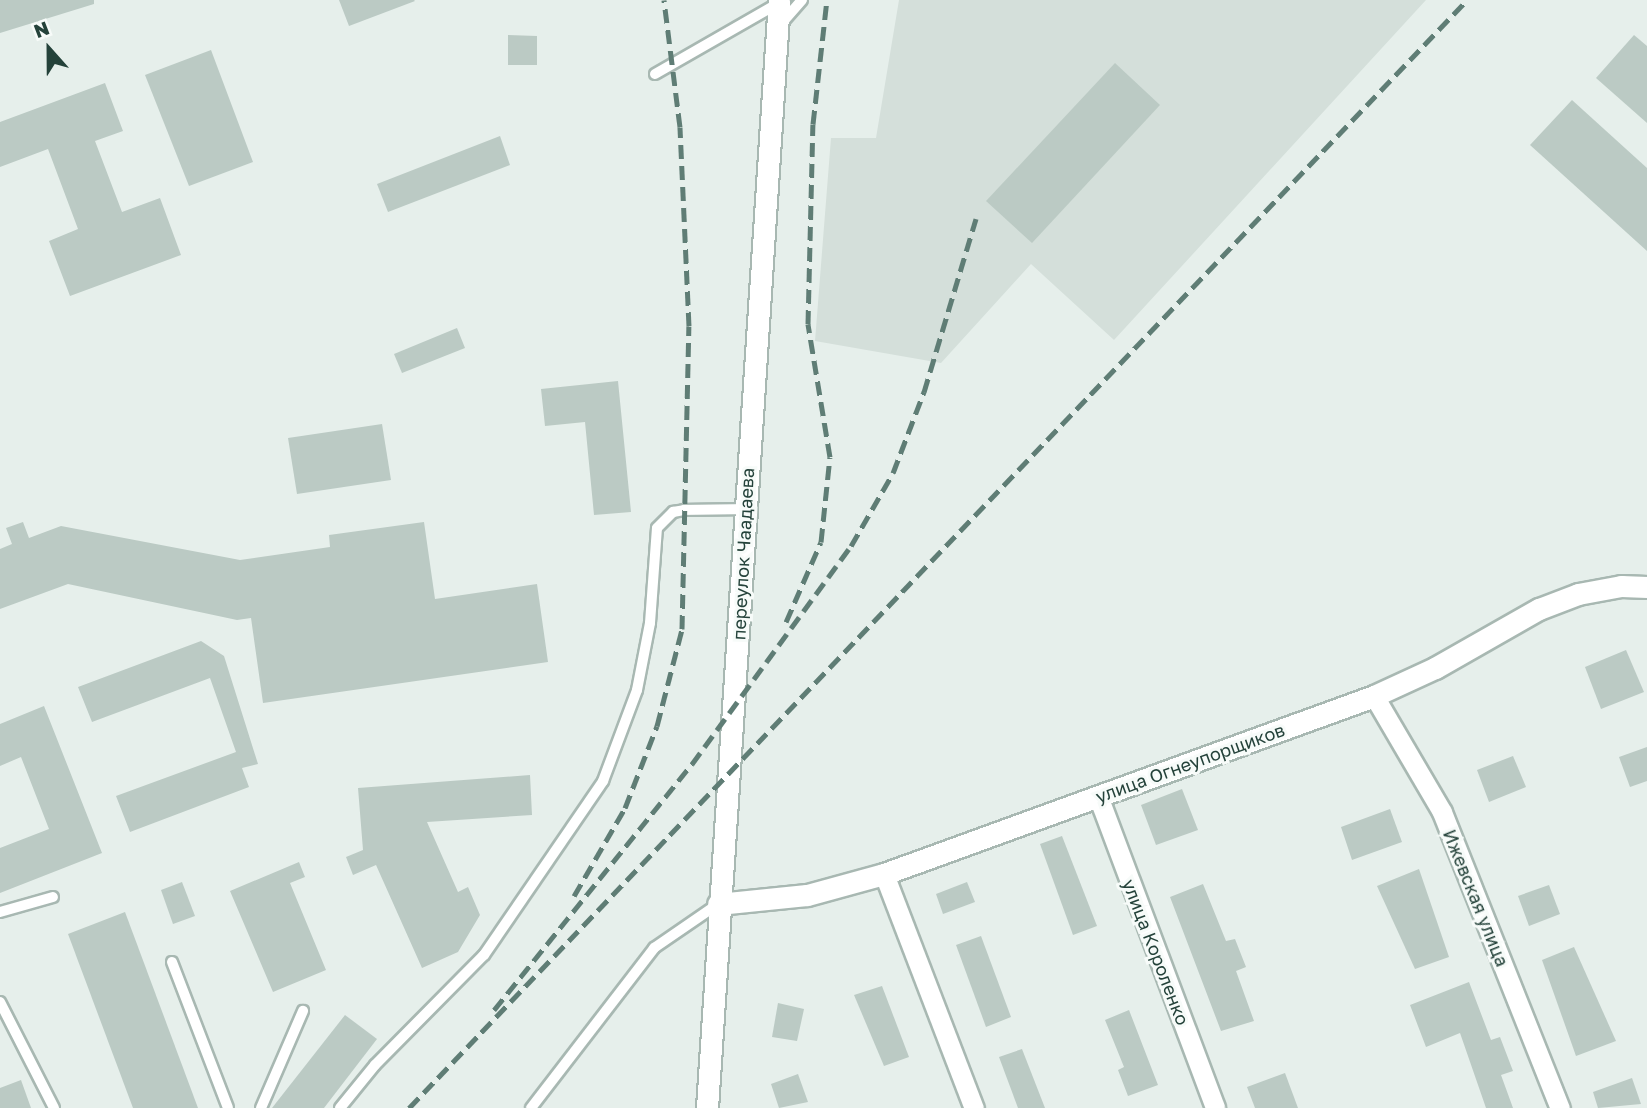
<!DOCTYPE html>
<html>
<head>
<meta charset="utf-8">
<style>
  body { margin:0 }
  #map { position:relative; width:1647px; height:1108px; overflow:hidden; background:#e6efeb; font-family:"Golos Text",sans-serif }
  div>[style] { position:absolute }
  .built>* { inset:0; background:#d4dfda }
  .building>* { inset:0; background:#bbcac4 }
  .roads { filter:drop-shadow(2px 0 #a8b8b2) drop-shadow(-2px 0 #a8b8b2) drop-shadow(0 2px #a8b8b2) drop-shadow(0 -2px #a8b8b2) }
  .lane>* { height:10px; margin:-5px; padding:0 5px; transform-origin:5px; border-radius:5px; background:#fff }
  .street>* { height:19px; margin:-9.5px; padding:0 9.5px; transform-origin:9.5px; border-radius:9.5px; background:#fff }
  .secondary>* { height:21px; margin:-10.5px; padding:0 10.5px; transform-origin:10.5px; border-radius:10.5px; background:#fff }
  .rail>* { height:5px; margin-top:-2.5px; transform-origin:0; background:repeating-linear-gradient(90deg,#5f7d75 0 14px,transparent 0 21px) }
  span { translate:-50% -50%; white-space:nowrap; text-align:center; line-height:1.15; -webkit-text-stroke:6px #f7fbf9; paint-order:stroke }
  .street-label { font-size:18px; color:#24423a }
  .north { position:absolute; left:14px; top:14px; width:70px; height:70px; -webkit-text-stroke:5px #f7fbf9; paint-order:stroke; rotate:339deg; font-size:19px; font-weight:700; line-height:28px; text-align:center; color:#24423a }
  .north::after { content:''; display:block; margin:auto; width:24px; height:32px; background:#24423a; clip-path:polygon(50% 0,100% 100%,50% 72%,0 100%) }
</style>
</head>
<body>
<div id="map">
  <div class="built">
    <div style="clip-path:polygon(899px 0,1426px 0,1114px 340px,1031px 264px,941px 363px,815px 341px,831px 138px,876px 138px)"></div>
  </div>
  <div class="building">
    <div style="clip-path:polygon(0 0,94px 0,94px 4px,0 33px)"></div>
    <div style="clip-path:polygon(339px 0,414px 0,415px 1px,349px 26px)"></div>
    <div style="clip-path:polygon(508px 35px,537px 36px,537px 65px,508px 65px)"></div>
    <div style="clip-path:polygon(1634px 35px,1647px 46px,1647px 123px,1596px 78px)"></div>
    <div style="clip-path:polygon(211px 50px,253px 162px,189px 186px,145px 75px)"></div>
    <div style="clip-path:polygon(1115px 63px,1160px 105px,1032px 243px,986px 201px)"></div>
    <div style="clip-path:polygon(105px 83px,123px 131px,95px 141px,122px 212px,160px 198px,181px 255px,70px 296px,49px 241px,78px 229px,48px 149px,0 167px,0 122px)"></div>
    <div style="clip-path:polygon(1572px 100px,1647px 168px,1647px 251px,1530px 145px)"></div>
    <div style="clip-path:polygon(500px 136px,510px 165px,388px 212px,377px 184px)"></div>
    <div style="clip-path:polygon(457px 328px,465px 348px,402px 373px,394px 354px)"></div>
    <div style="clip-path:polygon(618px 381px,631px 512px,594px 515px,585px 422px,545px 426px,541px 389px)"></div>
    <div style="clip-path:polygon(382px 424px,391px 480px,297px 494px,288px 438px)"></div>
    <div style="clip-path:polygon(23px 522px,29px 538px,61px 526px,240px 560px,330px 547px,329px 535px,424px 522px,435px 599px,537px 584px,548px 662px,263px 703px,251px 618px,237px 620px,68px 584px,0 609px,0 549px,12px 544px,6px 528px)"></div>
    <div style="clip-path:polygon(201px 641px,224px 656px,258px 764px,242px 768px,249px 787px,130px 832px,116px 796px,236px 752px,210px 678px,92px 722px,78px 687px)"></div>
    <div style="clip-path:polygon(1626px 650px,1644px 692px,1601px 709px,1585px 667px)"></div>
    <div style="clip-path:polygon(44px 706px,102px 853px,0 893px,0 848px,49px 829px,21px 757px,0 766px,0 724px)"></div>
    <div style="clip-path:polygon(1647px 747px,1647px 781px,1630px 787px,1619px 757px)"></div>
    <div style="clip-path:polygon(1513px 756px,1526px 787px,1489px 802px,1477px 770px)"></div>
    <div style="clip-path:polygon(530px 775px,532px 815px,427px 822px,458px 892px,468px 887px,480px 915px,458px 952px,422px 968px,376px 865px,353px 875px,346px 857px,363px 850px,358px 788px)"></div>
    <div style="clip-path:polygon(1182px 789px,1198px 830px,1156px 845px,1141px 805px)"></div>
    <div style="clip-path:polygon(1390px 809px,1402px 842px,1352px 860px,1341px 827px)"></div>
    <div style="clip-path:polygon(1062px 836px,1097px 926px,1073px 935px,1040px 844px)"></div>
    <div style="clip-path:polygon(299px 862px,305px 877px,290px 883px,326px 970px,273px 992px,230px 891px)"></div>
    <div style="clip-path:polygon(1419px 869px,1449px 957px,1415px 969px,1377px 886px)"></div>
    <div style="clip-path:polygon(182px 882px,195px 916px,173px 924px,161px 890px)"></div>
    <div style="clip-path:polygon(967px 882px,975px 902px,943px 914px,936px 894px)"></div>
    <div style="clip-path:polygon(1203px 884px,1226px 941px,1235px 939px,1246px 967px,1236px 971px,1254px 1021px,1221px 1031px,1170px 897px)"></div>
    <div style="clip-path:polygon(1549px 885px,1560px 914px,1529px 926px,1518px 896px)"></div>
    <div style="clip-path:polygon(125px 912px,198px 1108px,133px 1108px,68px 934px)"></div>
    <div style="clip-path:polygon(981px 936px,1011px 1017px,986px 1027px,956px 945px)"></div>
    <div style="clip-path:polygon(1574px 947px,1616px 1041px,1576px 1056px,1542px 960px)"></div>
    <div style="clip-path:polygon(1469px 982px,1491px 1040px,1500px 1037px,1513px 1071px,1501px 1075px,1513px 1108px,1486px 1108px,1460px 1033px,1426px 1047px,1410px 1005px)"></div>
    <div style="clip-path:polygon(882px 986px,909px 1057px,884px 1066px,854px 995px)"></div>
    <div style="clip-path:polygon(778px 1003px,804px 1009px,797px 1041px,772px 1037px)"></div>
    <div style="clip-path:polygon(1129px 1010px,1158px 1085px,1128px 1096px,1118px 1070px,1124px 1067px,1105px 1020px)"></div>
    <div style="clip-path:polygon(345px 1015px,377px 1039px,324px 1108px,272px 1108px)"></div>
    <div style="clip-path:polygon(1022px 1049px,1045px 1108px,1018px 1108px,999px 1057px)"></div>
    <div style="clip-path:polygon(1285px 1073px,1298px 1108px,1255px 1108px,1247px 1087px)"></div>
    <div style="clip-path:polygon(798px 1074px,808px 1102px,779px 1108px,771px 1084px)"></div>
    <div style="clip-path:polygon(1632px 1078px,1641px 1104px,1598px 1108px,1593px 1092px)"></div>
    <div style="clip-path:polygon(21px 1080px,31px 1108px,0 1108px,0 1088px)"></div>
  </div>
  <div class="roads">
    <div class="lane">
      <div style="left:781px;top:24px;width:32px;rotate:-49deg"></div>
      <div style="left:655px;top:74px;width:143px;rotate:-29.8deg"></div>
      <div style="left:0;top:912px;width:55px;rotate:-15.8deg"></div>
      <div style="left:172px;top:962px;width:156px;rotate:69deg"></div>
      <div style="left:0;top:1002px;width:119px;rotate:63deg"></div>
      <div style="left:261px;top:1108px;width:106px;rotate:-66.6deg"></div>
      <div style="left:340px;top:1108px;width:55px;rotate:-50.9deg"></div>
      <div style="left:375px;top:1065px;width:155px;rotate:-45.3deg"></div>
      <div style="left:484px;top:955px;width:211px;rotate:-55.6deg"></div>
      <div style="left:603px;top:781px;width:97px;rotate:-69.5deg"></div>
      <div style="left:637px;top:690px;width:68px;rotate:-79deg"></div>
      <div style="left:650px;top:623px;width:95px;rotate:-85.8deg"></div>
      <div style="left:657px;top:528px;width:23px;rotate:-45deg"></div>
      <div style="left:673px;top:512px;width:11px;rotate:-10deg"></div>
      <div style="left:684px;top:510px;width:62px;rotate:-0.9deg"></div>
      <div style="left:531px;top:1108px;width:202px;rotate:-52.4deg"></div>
      <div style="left:654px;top:948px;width:78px;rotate:-34.5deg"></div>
    </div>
    <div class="street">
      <div style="left:1374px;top:696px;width:134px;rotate:59.6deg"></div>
      <div style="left:1442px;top:812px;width:319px;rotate:68.3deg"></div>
      <div style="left:1098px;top:796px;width:333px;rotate:69.4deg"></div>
      <div style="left:884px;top:874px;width:251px;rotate:69deg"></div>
    </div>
    <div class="secondary">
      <div style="left:718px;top:904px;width:89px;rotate:-5.8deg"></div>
      <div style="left:807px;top:895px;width:80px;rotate:-15.3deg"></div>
      <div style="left:884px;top:874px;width:521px;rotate:-19.96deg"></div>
      <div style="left:1374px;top:696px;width:67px;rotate:-24.7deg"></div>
      <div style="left:1435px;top:668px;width:120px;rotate:-29.6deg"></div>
      <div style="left:1539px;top:609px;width:42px;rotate:-21deg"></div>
      <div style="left:1578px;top:594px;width:44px;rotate:-10.5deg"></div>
      <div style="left:1621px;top:586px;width:26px;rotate:2deg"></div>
      <div style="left:707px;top:1108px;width:1110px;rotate:-86.28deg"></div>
    </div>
  </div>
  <div class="rail">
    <div style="left:786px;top:622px;width:87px;rotate:-66.4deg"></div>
    <div style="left:821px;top:542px;width:85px;rotate:-84deg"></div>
    <div style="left:830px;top:457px;width:135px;rotate:-99.4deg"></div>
    <div style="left:808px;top:324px;width:200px;rotate:-88.6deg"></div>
    <div style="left:813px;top:124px;width:125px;rotate:-83.6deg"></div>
    <div style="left:574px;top:896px;width:102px;rotate:-59.9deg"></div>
    <div style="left:625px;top:808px;width:88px;rotate:-68.7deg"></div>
    <div style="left:657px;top:726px;width:100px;rotate:-75.5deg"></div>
    <div style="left:682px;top:629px;width:303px;rotate:-88.7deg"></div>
    <div style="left:689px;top:326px;width:199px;rotate:-92.6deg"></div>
    <div style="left:680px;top:127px;width:128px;rotate:-97.2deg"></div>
    <div style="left:494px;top:1010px;width:316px;rotate:-51.2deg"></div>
    <div style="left:692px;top:764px;width:270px;rotate:-53.9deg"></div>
    <div style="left:851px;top:546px;width:84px;rotate:-60.1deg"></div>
    <div style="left:893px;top:473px;width:87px;rotate:-69.1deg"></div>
    <div style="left:924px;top:392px;width:181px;rotate:-73.3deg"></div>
    <div style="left:409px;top:1108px;width:1532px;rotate:-46.32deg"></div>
  </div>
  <div class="street-label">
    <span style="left:743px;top:554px;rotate:-87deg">переулок Чаадаева</span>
    <span style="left:1190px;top:763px;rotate:-20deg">улица Огнеупорщиков</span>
    <span style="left:1476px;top:898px;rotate:68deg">Ижевская улица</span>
    <span style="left:1156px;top:952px;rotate:69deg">улица Короленко</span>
  </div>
  <div class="north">N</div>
</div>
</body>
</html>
